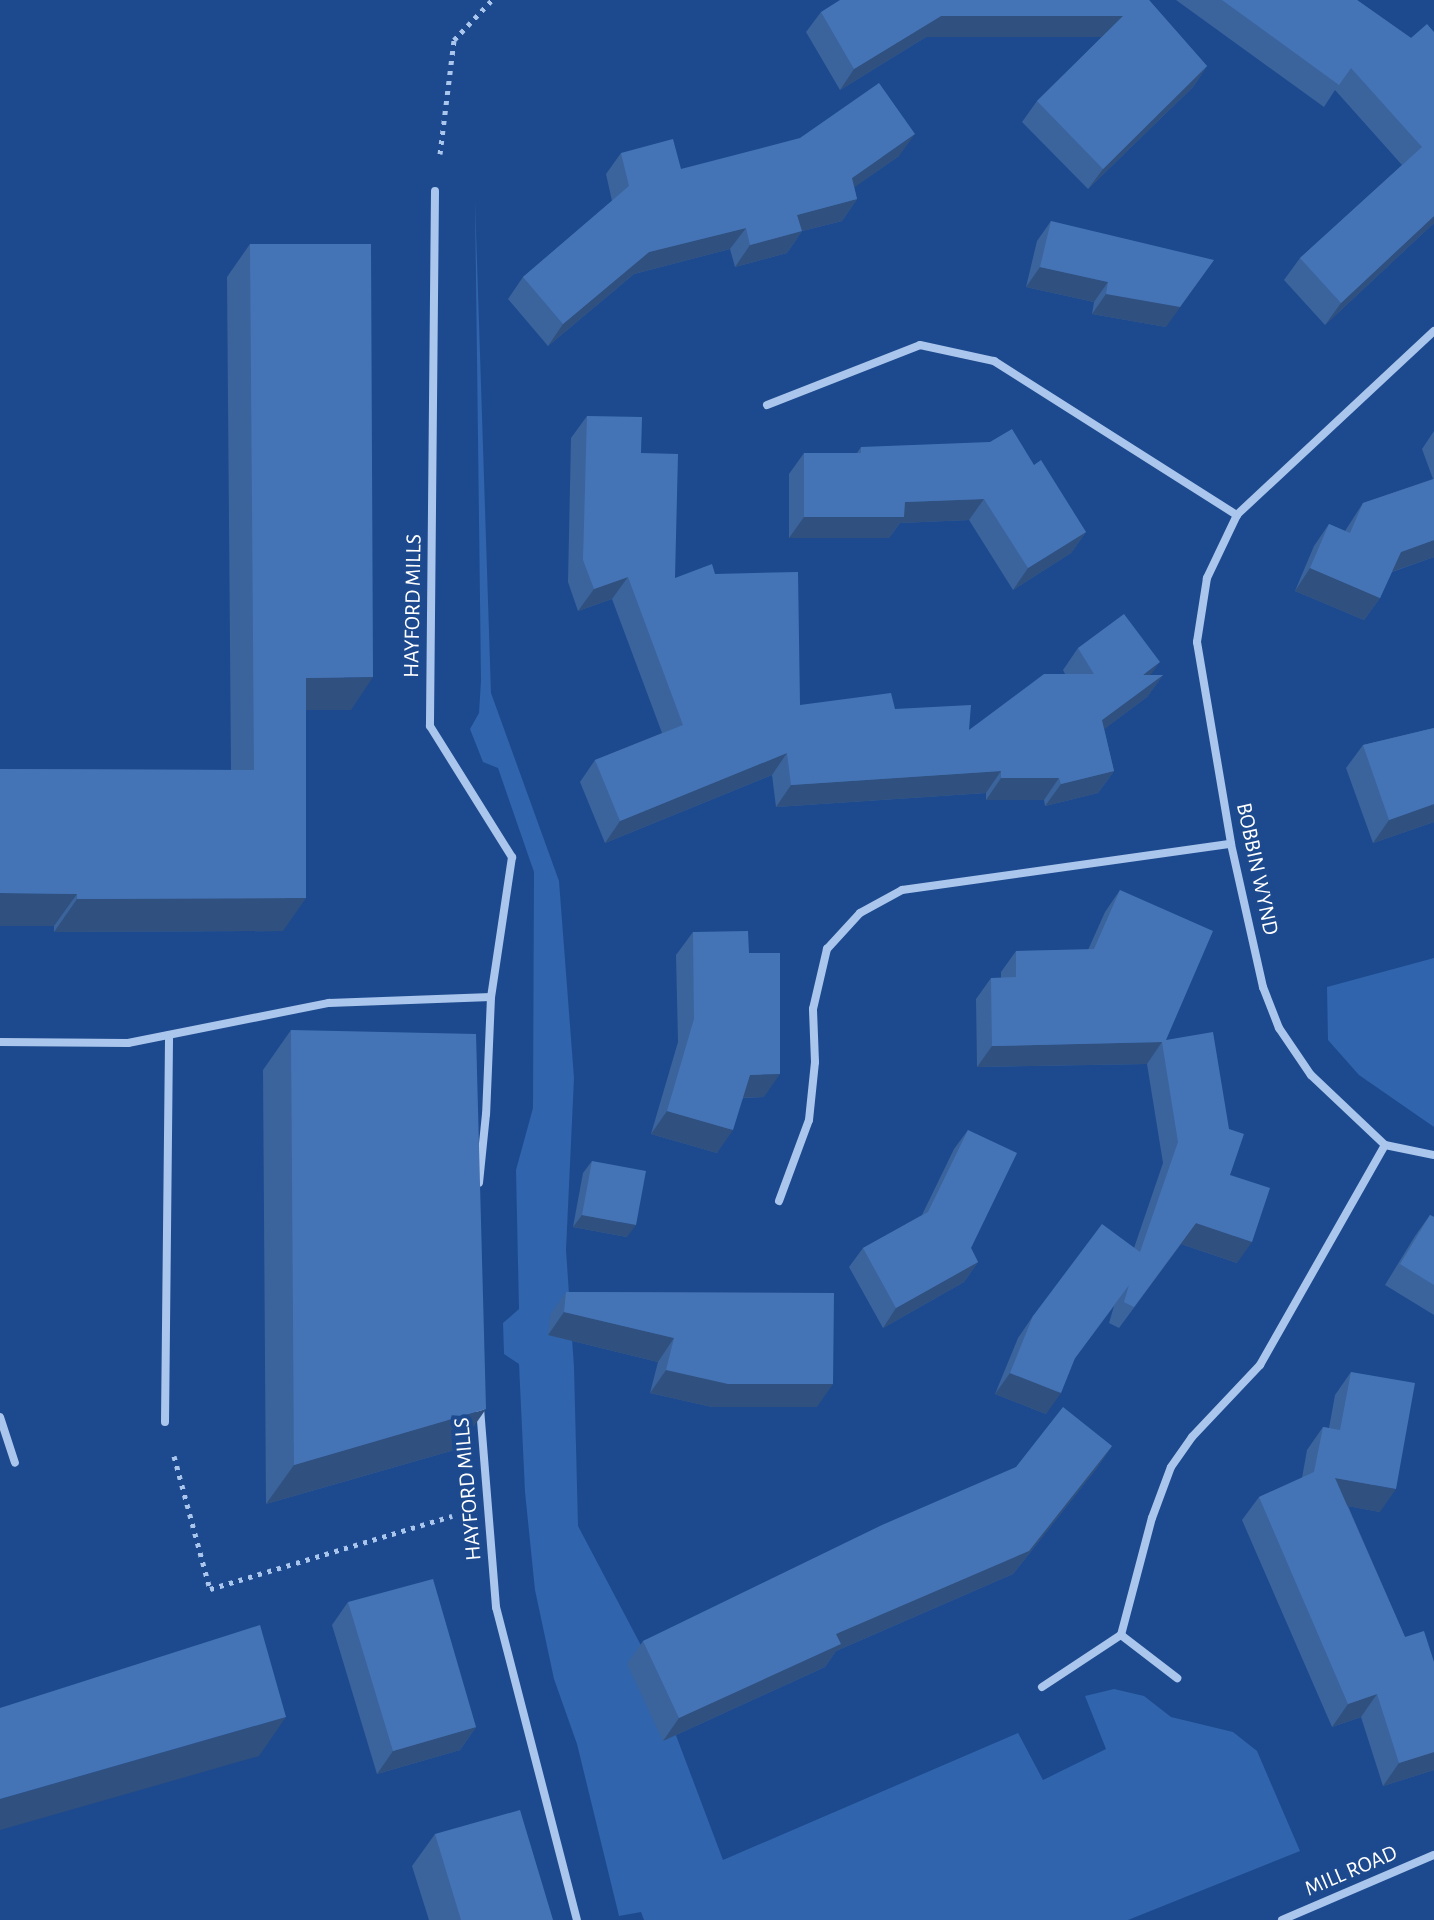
<!DOCTYPE html>
<html>
<head>
<meta charset="utf-8">
<style>
  body { margin:0 }
  #map { position:relative; width:1434px; height:1920px; overflow:hidden; background:#1d4a8e; font-family:"Alegreya Sans",sans-serif }
  div>[style] { position:absolute }
  .green>* { inset:0; background:#3064ac }
  .path>* { height:5px; margin-top:-2.5px; transform-origin:0; background:repeating-linear-gradient(90deg,#aac6ed 0 4px,transparent 0 10px) }
  .minor>* { height:8px; margin:-4px; padding:0 4px; transform-origin:4px; border-radius:4px; background:#aac6ed }
  .wall>* { inset:0; background:#3b649d }
  .shaded-wall>* { inset:0; background:#30517f }
  .building>* { inset:0; background:#4574b6 }
  span { translate:-50% -50%; white-space:nowrap; text-align:center; line-height:1.15; -webkit-text-stroke:8px #1d4a8e; paint-order:stroke }
  .street-label { font-size:22px; color:#fff }
</style>
</head>
<body>
<div id="map">
  <div class="green">
    <div style="clip-path:polygon(475px 200px,491px 693px,559px 881px,574px 1078px,566px 1250px,574px 1367px,578px 1526px,645px 1653px,723px 1860px,1018px 1733px,1016px 1729px,1043px 1780px,1106px 1749px,1085px 1696px,1114px 1689px,1144px 1696px,1171px 1717px,1233px 1732px,1257px 1751px,1300px 1851px,1128px 1920px,644px 1920px,641px 1912px,619px 1916px,577px 1744px,554px 1679px,535px 1590px,525px 1492px,519px 1364px,504px 1354px,503px 1323px,519px 1309px,516px 1170px,533px 1108px,534px 872px,498px 768px,483px 762px,470px 729px,479px 713px,481px 680px)"></div>
    <div style="clip-path:polygon(1434px 958px,1434px 1127px,1359px 1075px,1328px 1040px,1327px 987px)"></div>
  </div>
  <div class="path">
    <div style="left:440px;top:154px;width:115px;rotate:-83deg"></div>
    <div style="left:454px;top:40px;width:55px;rotate:-46.5deg"></div>
    <div style="left:174px;top:1456px;width:138px;rotate:74.9deg"></div>
    <div style="left:210px;top:1589px;width:253px;rotate:-16.8deg"></div>
  </div>
  <div class="minor">
    <div style="left:435px;top:191px;width:535px;rotate:90.54deg"></div>
    <div style="left:430px;top:726px;width:155px;rotate:58deg"></div>
    <div style="left:512px;top:857px;width:142px;rotate:98.5deg"></div>
    <div style="left:491px;top:997px;width:117px;rotate:92.4deg"></div>
    <div style="left:486px;top:1114px;width:69px;rotate:95.8deg"></div>
    <div style="left:1434px;top:331px;width:270px;rotate:137deg"></div>
    <div style="left:1237px;top:515px;width:70px;rotate:115.5deg"></div>
    <div style="left:1207px;top:578px;width:65px;rotate:98.9deg"></div>
    <div style="left:1197px;top:642px;width:205px;rotate:80.4deg"></div>
    <div style="left:1231px;top:844px;width:147px;rotate:77.4deg"></div>
    <div style="left:1263px;top:987px;width:44px;rotate:68.7deg"></div>
    <div style="left:1279px;top:1028px;width:57px;rotate:55.8deg"></div>
    <div style="left:1311px;top:1075px;width:102px;rotate:43.4deg"></div>
    <div style="left:1385px;top:1145px;width:50px;rotate:11.5deg"></div>
    <div style="left:767px;top:405px;width:164px;rotate:-21.4deg"></div>
    <div style="left:920px;top:345px;width:76px;rotate:12.2deg"></div>
    <div style="left:994px;top:361px;width:288px;rotate:32.4deg"></div>
    <div style="left:0;top:1042px;width:128px;rotate:0.4deg"></div>
    <div style="left:128px;top:1043px;width:205px;rotate:-11.3deg"></div>
    <div style="left:329px;top:1003px;width:162px;rotate:-2.1deg"></div>
    <div style="left:779px;top:1201px;width:86px;rotate:-69.7deg"></div>
    <div style="left:809px;top:1120px;width:58px;rotate:-84.1deg"></div>
    <div style="left:815px;top:1062px;width:53px;rotate:-92.2deg"></div>
    <div style="left:813px;top:1009px;width:62px;rotate:-76.9deg"></div>
    <div style="left:827px;top:949px;width:49px;rotate:-47.5deg"></div>
    <div style="left:860px;top:913px;width:48px;rotate:-28.7deg"></div>
    <div style="left:902px;top:890px;width:332px;rotate:-8deg"></div>
    <div style="left:480px;top:1408px;width:200px;rotate:85.4deg"></div>
    <div style="left:496px;top:1607px;width:323px;rotate:75.5deg"></div>
    <div style="left:0;top:1417px;width:48px;rotate:71.9deg"></div>
    <div style="left:165px;top:1422px;width:387px;rotate:-89.4deg"></div>
    <div style="left:1121px;top:1635px;width:71px;rotate:37.5deg"></div>
    <div style="left:1042px;top:1687px;width:95px;rotate:-33.4deg"></div>
    <div style="left:1121px;top:1635px;width:121px;rotate:-75.2deg"></div>
    <div style="left:1152px;top:1518px;width:54px;rotate:-69.6deg"></div>
    <div style="left:1171px;top:1467px;width:37px;rotate:-55deg"></div>
    <div style="left:1192px;top:1437px;width:99px;rotate:-46.6deg"></div>
    <div style="left:1260px;top:1365px;width:253px;rotate:-60.4deg"></div>
    <div style="left:1282px;top:1920px;width:165px;rotate:-23.2deg"></div>
  </div>
  <div class="wall">
    <div style="clip-path:polygon(1149px 0,1207px 66px,1193px 87px,1088px 189px,1022px 122px,1037px 101px,1102px 37px,926px 37px,840px 90px,806px 32px,821px 12px)"></div>
    <div style="clip-path:polygon(1176px 0,1357px 0,1411px 38px,1434px 32px,1434px 223px,1325px 325px,1284px 280px,1300px 258px,1402px 165px,1335px 90px,1324px 107px)"></div>
    <div style="clip-path:polygon(621px 153px,681px 169px,899px 156px,854px 187px,857px 199px,842px 221px,802px 231px,787px 253px,735px 267px,730px 249px,634px 274px,548px 346px,508px 299px,523px 277px,612px 201px,606px 174px)"></div>
    <div style="clip-path:polygon(1051px 221px,1166px 327px,1092px 314px,1094px 302px,1026px 287px,1037px 241px)"></div>
    <div style="clip-path:polygon(250px 244px,351px 710px,306px 710px,283px 931px,54px 932px,54px 926px,0 926px,0 769px,231px 770px,227px 277px)"></div>
    <div style="clip-path:polygon(587px 416px,641px 453px,675px 578px,715px 574px,800px 705px,895px 709px,969px 730px,1065px 674px,1063px 670px,1078px 648px,1151px 675px,1163px 675px,1147px 697px,1104px 729px,1114px 771px,1098px 793px,1045px 806px,1044px 800px,986px 800px,986px 793px,776px 807px,772px 775px,605px 843px,580px 782px,595px 760px,662px 733px,612px 599px,578px 611px,568px 582px,571px 438px)"></div>
    <div style="clip-path:polygon(1434px 431px,1434px 557px,1392px 572px,1380px 598px,1364px 620px,1295px 591px,1314px 546px,1329px 524px,1345px 531px,1363px 503px,1433px 479px,1422px 449px)"></div>
    <div style="clip-path:polygon(861px 447px,1034px 465px,1086px 532px,1071px 553px,1013px 590px,969px 520px,900px 523px,889px 538px,789px 538px,789px 474px,804px 453px,857px 453px)"></div>
    <div style="clip-path:polygon(1434px 728px,1434px 822px,1373px 843px,1346px 768px,1363px 745px)"></div>
    <div style="clip-path:polygon(1120px 890px,1166px 1040px,1230px 1175px,1237px 1263px,1181px 1244px,1119px 1328px,1109px 1323px,1114px 1306px,1073px 1361px,1046px 1414px,995px 1394px,1018px 1338px,1033px 1316px,1134px 1248px,1163px 1163px,1147px 1064px,977px 1067px,976px 999px,991px 978px,1001px 978px,1001px 972px,1016px 951px,1088px 950px,1105px 912px)"></div>
    <div style="clip-path:polygon(693px 932px,749px 953px,764px 1097px,743px 1098px,717px 1153px,651px 1134px,678px 1042px,676px 955px)"></div>
    <div style="clip-path:polygon(291px 1030px,458px 1449px,266px 1504px,263px 1070px)"></div>
    <div style="clip-path:polygon(968px 1130px,971px 1248px,978px 1262px,964px 1282px,883px 1328px,849px 1267px,863px 1248px,922px 1215px,954px 1149px)"></div>
    <div style="clip-path:polygon(592px 1161px,627px 1237px,573px 1227px,583px 1173px)"></div>
    <div style="clip-path:polygon(1430px 1215px,1434px 1217px,1434px 1315px,1385px 1285px,1415px 1236px)"></div>
    <div style="clip-path:polygon(566px 1292px,834px 1293px,817px 1407px,712px 1407px,650px 1393px,658px 1362px,548px 1335px,550px 1315px)"></div>
    <div style="clip-path:polygon(1351px 1372px,1380px 1512px,1348px 1506px,1405px 1637px,1434px 1662px,1434px 1770px,1383px 1786px,1361px 1717px,1332px 1727px,1242px 1520px,1259px 1497px,1302px 1478px,1307px 1450px,1323px 1427px,1329px 1428px,1335px 1395px)"></div>
    <div style="clip-path:polygon(1112px 1446px,1096px 1469px,1013px 1574px,836px 1651px,825px 1667px,663px 1741px,627px 1664px,643px 1641px)"></div>
    <div style="clip-path:polygon(348px 1602px,476px 1727px,460px 1750px,377px 1774px,332px 1625px)"></div>
    <div style="clip-path:polygon(435px 1834px,553px 1920px,429px 1920px,412px 1866px)"></div>
  </div>
  <div class="shaded-wall">
    <div style="clip-path:polygon(941px 16px,1123px 16px,1109px 37px,926px 37px,840px 90px,854px 69px)"></div>
    <div style="clip-path:polygon(1207px 66px,1193px 87px,1088px 189px,1103px 169px)"></div>
    <div style="clip-path:polygon(915px 134px,899px 156px,836px 200px,852px 178px)"></div>
    <div style="clip-path:polygon(857px 199px,842px 221px,782px 236px,797px 215px)"></div>
    <div style="clip-path:polygon(1434px 216px,1434px 223px,1325px 325px,1341px 303px)"></div>
    <div style="clip-path:polygon(746px 228px,730px 249px,634px 274px,548px 346px,563px 324px,649px 252px)"></div>
    <div style="clip-path:polygon(802px 231px,787px 253px,735px 267px,750px 245px)"></div>
    <div style="clip-path:polygon(1214px 260px,1166px 327px,1092px 314px,1106px 294px)"></div>
    <div style="clip-path:polygon(1040px 267px,1108px 282px,1094px 302px,1026px 287px)"></div>
    <div style="clip-path:polygon(984px 499px,969px 520px,900px 523px,889px 538px,789px 538px,804px 517px,905px 502px)"></div>
    <div style="clip-path:polygon(1086px 532px,1071px 553px,1013px 590px,1028px 568px)"></div>
    <div style="clip-path:polygon(1434px 540px,1434px 557px,1385px 574px,1401px 552px)"></div>
    <div style="clip-path:polygon(1310px 568px,1380px 598px,1364px 620px,1295px 591px)"></div>
    <div style="clip-path:polygon(628px 577px,612px 599px,578px 611px,594px 589px)"></div>
    <div style="clip-path:polygon(1160px 662px,1144px 684px,1143px 675px)"></div>
    <div style="clip-path:polygon(1163px 675px,1147px 697px,1087px 742px,1102px 720px)"></div>
    <div style="clip-path:polygon(373px 677px,351px 710px,283px 710px,306px 678px)"></div>
    <div style="clip-path:polygon(787px 753px,772px 775px,605px 843px,620px 821px)"></div>
    <div style="clip-path:polygon(1001px 771px,986px 793px,776px 807px,791px 785px)"></div>
    <div style="clip-path:polygon(1114px 771px,1098px 793px,1045px 806px,1061px 784px)"></div>
    <div style="clip-path:polygon(1001px 778px,1059px 778px,1044px 800px,986px 800px)"></div>
    <div style="clip-path:polygon(1434px 804px,1434px 822px,1373px 843px,1389px 820px)"></div>
    <div style="clip-path:polygon(0 893px,77px 894px,54px 926px,0 926px)"></div>
    <div style="clip-path:polygon(306px 898px,283px 931px,54px 932px,77px 899px)"></div>
    <div style="clip-path:polygon(1162px 1042px,1147px 1064px,977px 1067px,992px 1046px)"></div>
    <div style="clip-path:polygon(780px 1074px,764px 1097px,733px 1098px,750px 1075px)"></div>
    <div style="clip-path:polygon(667px 1111px,733px 1130px,717px 1153px,651px 1134px)"></div>
    <div style="clip-path:polygon(582px 1215px,636px 1225px,627px 1237px,573px 1227px)"></div>
    <div style="clip-path:polygon(1196px 1223px,1252px 1242px,1237px 1263px,1181px 1244px,1119px 1328px)"></div>
    <div style="clip-path:polygon(978px 1262px,964px 1282px,883px 1328px,896px 1308px)"></div>
    <div style="clip-path:polygon(564px 1312px,674px 1338px,658px 1362px,548px 1335px)"></div>
    <div style="clip-path:polygon(666px 1370px,833px 1384px,817px 1407px,712px 1407px,650px 1393px)"></div>
    <div style="clip-path:polygon(1010px 1373px,1061px 1393px,1046px 1414px,995px 1394px)"></div>
    <div style="clip-path:polygon(486px 1409px,458px 1449px,266px 1504px,294px 1465px)"></div>
    <div style="clip-path:polygon(1112px 1446px,1096px 1469px,1013px 1574px,836px 1651px,825px 1667px,663px 1741px,679px 1718px,836px 1634px)"></div>
    <div style="clip-path:polygon(1335px 1478px,1396px 1489px,1380px 1512px,1319px 1501px)"></div>
    <div style="clip-path:polygon(1377px 1694px,1361px 1717px,1332px 1727px,1348px 1704px)"></div>
    <div style="clip-path:polygon(286px 1717px,259px 1756px,0 1830px,0 1799px)"></div>
    <div style="clip-path:polygon(476px 1727px,460px 1750px,377px 1774px,393px 1751px)"></div>
    <div style="clip-path:polygon(1434px 1752px,1434px 1770px,1383px 1786px,1399px 1763px)"></div>
  </div>
  <div class="building">
    <div style="clip-path:polygon(840px 0,1149px 0,1207px 66px,1103px 169px,1037px 101px,1123px 16px,941px 16px,854px 69px,821px 12px)"></div>
    <div style="clip-path:polygon(1222px 0,1357px 0,1411px 38px,1427px 24px,1434px 32px,1434px 216px,1341px 303px,1300px 258px,1422px 147px,1351px 68px,1339px 85px)"></div>
    <div style="clip-path:polygon(879px 83px,915px 134px,852px 178px,857px 199px,797px 215px,802px 231px,750px 245px,746px 228px,649px 252px,563px 324px,523px 277px,629px 186px,621px 153px,673px 139px,681px 169px,800px 138px)"></div>
    <div style="clip-path:polygon(1051px 221px,1214px 260px,1180px 307px,1106px 294px,1108px 282px,1040px 267px)"></div>
    <div style="clip-path:polygon(250px 244px,371px 244px,373px 677px,306px 678px,306px 898px,77px 899px,77px 894px,0 893px,0 769px,254px 770px)"></div>
    <div style="clip-path:polygon(587px 416px,642px 417px,641px 453px,678px 454px,675px 578px,712px 564px,715px 574px,798px 572px,800px 705px,891px 693px,895px 709px,971px 705px,969px 730px,1044px 674px,1094px 674px,1078px 648px,1124px 614px,1160px 662px,1143px 675px,1163px 675px,1102px 720px,1114px 771px,1061px 784px,1059px 778px,1001px 778px,1001px 771px,791px 785px,787px 753px,620px 821px,595px 760px,683px 725px,628px 577px,594px 589px,583px 560px)"></div>
    <div style="clip-path:polygon(1012px 429px,1034px 465px,1041px 460px,1086px 532px,1028px 568px,984px 499px,905px 502px,904px 517px,804px 517px,804px 453px,861px 453px,861px 447px,990px 442px)"></div>
    <div style="clip-path:polygon(1434px 479px,1434px 540px,1401px 552px,1380px 598px,1310px 568px,1329px 524px,1350px 533px,1363px 503px)"></div>
    <div style="clip-path:polygon(1434px 728px,1434px 804px,1389px 820px,1363px 745px)"></div>
    <div style="clip-path:polygon(1120px 890px,1213px 931px,1166px 1040px,1213px 1032px,1229px 1129px,1244px 1134px,1230px 1175px,1270px 1188px,1252px 1242px,1196px 1223px,1134px 1307px,1124px 1302px,1129px 1285px,1075px 1358px,1061px 1393px,1010px 1373px,1033px 1316px,1102px 1224px,1140px 1252px,1178px 1142px,1162px 1042px,992px 1046px,991px 978px,1016px 977px,1016px 951px,1094px 949px)"></div>
    <div style="clip-path:polygon(748px 931px,749px 953px,780px 953px,780px 1074px,750px 1075px,733px 1130px,667px 1111px,694px 1019px,693px 932px)"></div>
    <div style="clip-path:polygon(291px 1030px,476px 1034px,486px 1409px,294px 1465px)"></div>
    <div style="clip-path:polygon(968px 1130px,1017px 1153px,971px 1248px,978px 1262px,896px 1308px,863px 1248px,928px 1212px)"></div>
    <div style="clip-path:polygon(592px 1161px,646px 1171px,636px 1225px,582px 1215px)"></div>
    <div style="clip-path:polygon(1430px 1215px,1434px 1217px,1434px 1285px,1400px 1264px)"></div>
    <div style="clip-path:polygon(566px 1292px,834px 1293px,833px 1384px,728px 1384px,666px 1370px,674px 1338px,564px 1312px)"></div>
    <div style="clip-path:polygon(1351px 1372px,1415px 1383px,1396px 1489px,1335px 1478px,1405px 1637px,1424px 1631px,1434px 1662px,1434px 1752px,1399px 1763px,1377px 1694px,1348px 1704px,1259px 1497px,1314px 1472px,1323px 1427px,1340px 1430px)"></div>
    <div style="clip-path:polygon(1063px 1407px,1112px 1446px,1029px 1551px,836px 1634px,841px 1644px,679px 1718px,643px 1641px,882px 1525px,1016px 1467px)"></div>
    <div style="clip-path:polygon(433px 1579px,476px 1727px,393px 1751px,348px 1602px)"></div>
    <div style="clip-path:polygon(260px 1625px,286px 1717px,0 1799px,0 1708px)"></div>
    <div style="clip-path:polygon(520px 1810px,553px 1920px,461px 1920px,435px 1834px)"></div>
  </div>
  <div class="street-label">
    <span style="left:413px;top:606px;rotate:-89deg">HAYFORD MILLS</span>
    <span style="left:1257px;top:869px;rotate:78deg">BOBBIN WYND</span>
    <span style="left:468px;top:1489px;rotate:-95deg">HAYFORD MILLS</span>
    <span style="left:1351px;top:1871px;rotate:-23deg">MILL ROAD</span>
  </div>
</div>
</body>
</html>
